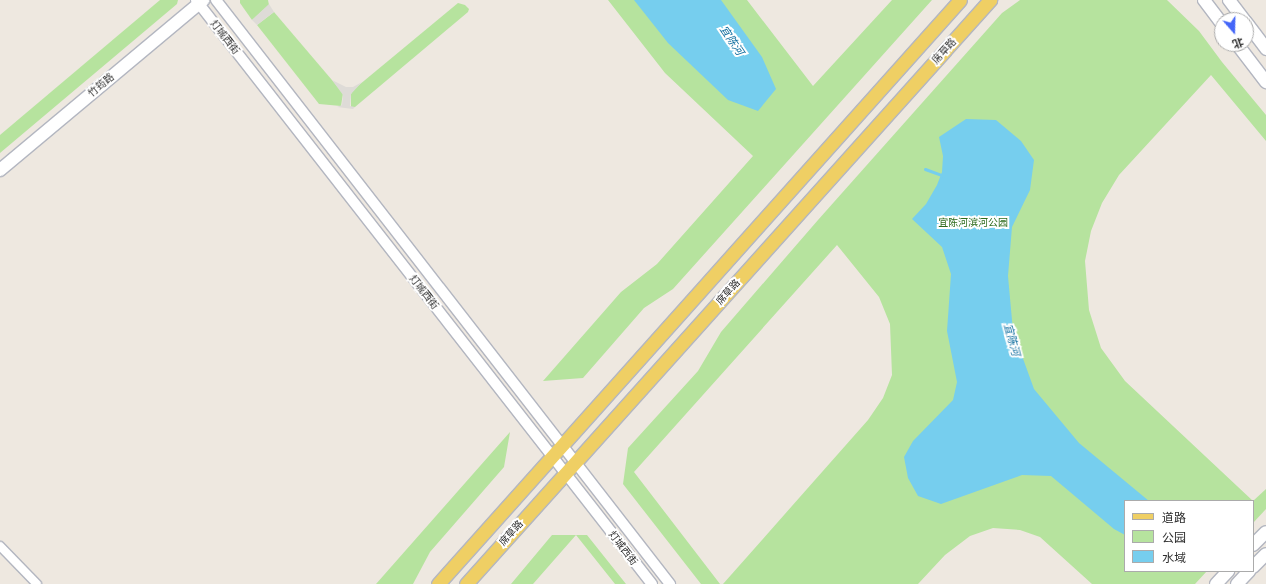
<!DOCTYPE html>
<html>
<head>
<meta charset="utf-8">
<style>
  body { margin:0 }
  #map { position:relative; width:1266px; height:584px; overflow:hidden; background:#eee8e0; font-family:"DejaVu Sans","Noto Sans SC",sans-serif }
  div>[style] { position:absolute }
  .green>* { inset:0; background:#b6e39e }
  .plaza>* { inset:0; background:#dedbd7 }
  .water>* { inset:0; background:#76ceee }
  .stream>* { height:3px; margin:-1.5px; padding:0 1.5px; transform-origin:1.5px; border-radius:1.5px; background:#76ceee }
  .roads { filter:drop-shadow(1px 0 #b3b6c0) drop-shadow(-1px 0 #b3b6c0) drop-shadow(0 1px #b3b6c0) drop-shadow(0 -1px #b3b6c0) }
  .minor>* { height:8px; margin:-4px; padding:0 4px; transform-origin:4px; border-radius:4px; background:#fff }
  .tertiary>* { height:10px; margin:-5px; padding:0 5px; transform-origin:5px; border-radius:5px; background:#fff }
  .secondary>* { height:12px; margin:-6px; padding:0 6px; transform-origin:6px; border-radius:6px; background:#fff }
  .primary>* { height:13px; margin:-6.5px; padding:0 6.5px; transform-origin:6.5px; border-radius:6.5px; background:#efcf64 }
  span { translate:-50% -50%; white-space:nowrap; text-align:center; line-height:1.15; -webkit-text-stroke:4px #fff; paint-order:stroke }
  .street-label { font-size:10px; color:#2d2d2d }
  .park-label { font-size:10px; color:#2d6b1c }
  .water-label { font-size:11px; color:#106e9f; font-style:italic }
  .legend { position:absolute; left:1124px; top:500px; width:130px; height:72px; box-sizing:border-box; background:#fff; border:1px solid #ababab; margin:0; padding:5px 7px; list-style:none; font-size:12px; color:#2d2d2d }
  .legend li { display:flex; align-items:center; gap:8px; height:20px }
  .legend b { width:20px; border:1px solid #ababab }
  .north { position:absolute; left:1214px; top:12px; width:40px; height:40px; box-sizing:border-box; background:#fff; border:1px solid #ababab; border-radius:50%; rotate:160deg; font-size:11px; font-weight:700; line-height:16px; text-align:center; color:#2d2d2d }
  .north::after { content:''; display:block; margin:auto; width:14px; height:18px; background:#4466f8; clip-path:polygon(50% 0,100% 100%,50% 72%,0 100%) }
</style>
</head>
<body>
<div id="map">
  <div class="green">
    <div style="clip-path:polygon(160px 0,178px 0,177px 4px,0 153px,0 135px)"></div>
    <div style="clip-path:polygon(240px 0,268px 0,269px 5px,252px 20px,240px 3px)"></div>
    <div style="clip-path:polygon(608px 0,747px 0,813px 86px,892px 0,932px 0,673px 289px,644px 308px,583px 378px,543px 381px,621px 292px,657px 264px,753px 156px,665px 73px)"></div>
    <div style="clip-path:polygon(1020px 0,1167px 0,1199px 31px,1222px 62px,1266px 115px,1266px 141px,1211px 75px,1119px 175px,1102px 203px,1091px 231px,1085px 261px,1089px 310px,1101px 348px,1125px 381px,1253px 501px,1125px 501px,1125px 571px,1207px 571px,1195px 584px,1092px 584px,1040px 537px,1020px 530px,993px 528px,970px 536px,945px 555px,918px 584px,723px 584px,868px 420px,883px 398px,892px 375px,890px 324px,879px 297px,837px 245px,634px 472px,720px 584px,701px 584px,623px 484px,628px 448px,698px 371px,721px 332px,818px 220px,1002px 13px)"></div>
    <div style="clip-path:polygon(458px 3px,465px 5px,469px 9px,468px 12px,355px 107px,351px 107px,351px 94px,353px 90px)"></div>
    <div style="clip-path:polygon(274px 12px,343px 93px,341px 106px,319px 104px,257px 25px)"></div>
    <div style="clip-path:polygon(510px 432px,504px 467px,430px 552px,413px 584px,376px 584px)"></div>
    <div style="clip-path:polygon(1266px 489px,1266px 509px,1253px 523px,1253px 501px)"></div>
    <div style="clip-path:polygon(552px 535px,587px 535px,626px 584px,615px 584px,576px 535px,533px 584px,511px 584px)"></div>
  </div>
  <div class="plaza">
    <div style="clip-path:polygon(269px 4px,274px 12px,257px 25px,252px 20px)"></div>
    <div style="clip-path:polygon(332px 80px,346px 87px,353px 87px,362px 82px,351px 94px,350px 106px,355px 107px,353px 109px,337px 107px,342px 105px,343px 95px)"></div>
  </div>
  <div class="water">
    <div style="clip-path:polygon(634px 0,721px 0,762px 57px,776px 89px,758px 111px,728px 100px,668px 43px)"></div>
    <div style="clip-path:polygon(966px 119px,996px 120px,1021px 141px,1034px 160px,1030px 190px,1012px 227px,1008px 276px,1013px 331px,1034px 389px,1079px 443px,1149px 501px,1125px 501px,1125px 535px,1114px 529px,1051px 476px,1022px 475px,941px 504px,918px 496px,908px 478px,904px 457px,913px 441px,953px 400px,957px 382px,947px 331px,951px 274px,942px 247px,912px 219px,926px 204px,937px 185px,942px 172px,943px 156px,939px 137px)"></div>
  </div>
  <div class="stream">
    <div style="left:925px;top:169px;width:20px;rotate:20deg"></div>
  </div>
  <div class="roads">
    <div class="minor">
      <div style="left:0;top:546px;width:53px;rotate:45.8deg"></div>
    </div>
    <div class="tertiary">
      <div style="left:196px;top:0;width:741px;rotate:52.02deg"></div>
      <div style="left:216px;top:0;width:740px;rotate:52.14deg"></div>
    </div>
    <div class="secondary">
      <div style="left:1204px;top:0;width:30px;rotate:53deg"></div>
      <div style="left:1229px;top:0;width:25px;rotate:53deg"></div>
      <div style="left:1246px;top:22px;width:34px;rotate:53deg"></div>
      <div style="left:1237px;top:44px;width:48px;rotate:52.7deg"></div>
      <div style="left:0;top:170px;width:265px;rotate:-39.9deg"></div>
      <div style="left:1253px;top:545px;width:18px;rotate:-45deg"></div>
      <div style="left:1253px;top:567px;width:18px;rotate:-45deg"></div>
      <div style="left:1216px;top:584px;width:18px;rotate:-47deg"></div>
      <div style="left:1237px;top:584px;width:18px;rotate:-47deg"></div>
    </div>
    <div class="primary">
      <div style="left:438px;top:584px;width:783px;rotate:-48.21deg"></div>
      <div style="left:466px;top:584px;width:785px;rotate:-48.1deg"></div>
    </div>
  </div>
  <div class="street-label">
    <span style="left:225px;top:37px;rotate:52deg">灯城西街</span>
    <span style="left:944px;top:51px;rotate:-48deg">席草路</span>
    <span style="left:101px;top:85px;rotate:-40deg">竹筠路</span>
    <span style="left:424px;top:292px;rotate:52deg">灯城西街</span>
    <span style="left:728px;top:292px;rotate:-48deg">席草路</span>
    <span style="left:511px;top:533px;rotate:-48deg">席草路</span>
    <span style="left:623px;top:548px;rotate:52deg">灯城西街</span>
  </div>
  <div class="park-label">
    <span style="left:973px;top:223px">宜陈河滨河公园</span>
  </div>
  <div class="water-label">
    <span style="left:731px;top:41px;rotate:56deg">宜陈河</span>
    <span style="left:1011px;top:340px;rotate:75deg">宜陈河</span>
  </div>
  <ul class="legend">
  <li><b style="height:5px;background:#efcf64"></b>道路</li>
  <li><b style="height:11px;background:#b6e39e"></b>公园</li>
  <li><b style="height:11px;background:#76ceee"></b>水域</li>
  </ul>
  <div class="north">北</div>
</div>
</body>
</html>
